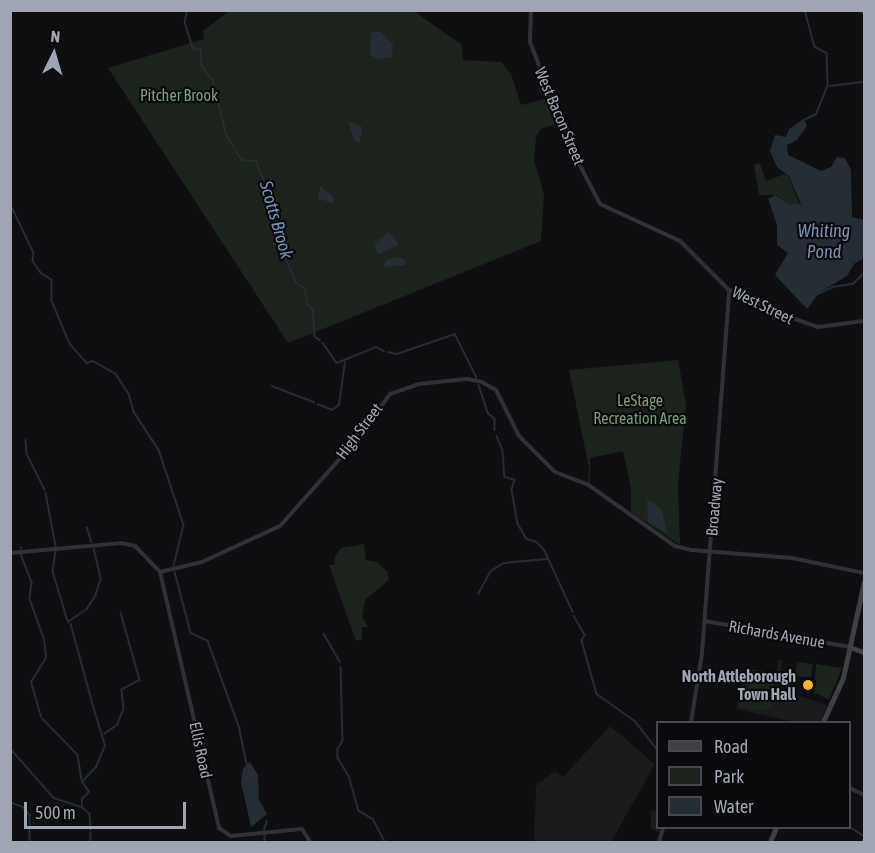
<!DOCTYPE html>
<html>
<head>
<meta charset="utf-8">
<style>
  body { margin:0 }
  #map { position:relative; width:875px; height:853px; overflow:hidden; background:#0f0f11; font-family:"Asap Condensed",sans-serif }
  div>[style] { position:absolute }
  .built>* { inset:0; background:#1b1b1e }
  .green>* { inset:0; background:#1b231c }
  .water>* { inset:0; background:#252d34 }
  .stream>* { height:1.5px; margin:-0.75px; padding:0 0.75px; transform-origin:0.75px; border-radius:0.75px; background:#252d34 }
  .river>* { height:4px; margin:-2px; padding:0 2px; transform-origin:2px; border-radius:2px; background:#252d34 }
  .tertiary>* { height:4px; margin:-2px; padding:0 2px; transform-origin:2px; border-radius:2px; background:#303136 }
  .secondary>* { height:4.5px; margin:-2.25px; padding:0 2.25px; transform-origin:2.25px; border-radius:2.25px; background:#3e4046 }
  .dots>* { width:16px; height:16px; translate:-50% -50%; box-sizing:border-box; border:3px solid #0a0a0c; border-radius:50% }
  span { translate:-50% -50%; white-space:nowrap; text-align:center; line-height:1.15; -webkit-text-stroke:4.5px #0a0a0c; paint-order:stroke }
  .park-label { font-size:16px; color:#759f78 }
  .street-label { font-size:16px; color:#9fa5b2 }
  .poi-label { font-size:16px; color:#9fa5b2; font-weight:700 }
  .right { translate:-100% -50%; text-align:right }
  .water-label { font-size:18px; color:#7392b1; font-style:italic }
  .frame { position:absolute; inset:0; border:12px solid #9fa5b2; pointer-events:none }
  .legend { position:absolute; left:656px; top:721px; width:195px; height:108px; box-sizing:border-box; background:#0a0a0c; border:2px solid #46484e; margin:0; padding:8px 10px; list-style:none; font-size:18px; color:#9fa5b2 }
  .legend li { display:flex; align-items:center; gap:12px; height:30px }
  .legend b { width:30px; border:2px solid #46484e }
  .north { position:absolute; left:24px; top:24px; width:60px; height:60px; -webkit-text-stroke:4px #0a0a0c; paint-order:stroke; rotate:5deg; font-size:16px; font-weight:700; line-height:24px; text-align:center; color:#9fa5b2 }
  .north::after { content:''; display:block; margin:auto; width:21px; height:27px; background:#9fa5b2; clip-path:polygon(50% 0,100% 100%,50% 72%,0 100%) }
  .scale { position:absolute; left:24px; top:802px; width:162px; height:27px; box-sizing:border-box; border:3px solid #9fa5b2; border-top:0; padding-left:8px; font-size:18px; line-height:21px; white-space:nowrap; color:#9fa5b2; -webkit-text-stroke:4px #0a0a0c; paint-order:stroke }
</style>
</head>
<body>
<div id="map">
  <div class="built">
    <div style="clip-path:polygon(778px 660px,782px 660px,781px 672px,789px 673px,785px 692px,828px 705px,820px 722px,794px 722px,736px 709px,745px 669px,777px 672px)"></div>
    <div style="clip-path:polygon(610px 726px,655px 764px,611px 842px,534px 842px,536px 786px,555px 771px,563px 777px)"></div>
    <div style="clip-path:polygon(651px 810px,657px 812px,660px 832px,651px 829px)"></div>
  </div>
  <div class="green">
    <div style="clip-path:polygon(229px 11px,414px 11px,462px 45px,463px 60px,501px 62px,511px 74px,521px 105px,549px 98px,559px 123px,541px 129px,536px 137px,534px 160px,544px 194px,541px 241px,288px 343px,108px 68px,204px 39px,203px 31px)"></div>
    <div style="clip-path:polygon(760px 163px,766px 181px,787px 173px,800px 205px,791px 205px,776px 195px,759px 195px,754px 165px)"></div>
    <div style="clip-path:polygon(678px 360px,686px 404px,678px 484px,680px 545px,631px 512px,631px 489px,623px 451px,590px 458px,590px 484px,588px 482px,589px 468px,569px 370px)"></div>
    <div style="clip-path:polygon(364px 544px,366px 560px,377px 562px,387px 571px,389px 580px,365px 600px,362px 617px,368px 627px,362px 627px,362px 639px,356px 641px,329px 565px,335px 565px,335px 556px,341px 548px)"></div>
    <div style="clip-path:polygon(797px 662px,813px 664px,811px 678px,795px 676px)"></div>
    <div style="clip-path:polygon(816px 664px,842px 668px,829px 700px,814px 692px)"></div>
    <div style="clip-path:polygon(748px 671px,774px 676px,771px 706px,765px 711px,739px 707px)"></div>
  </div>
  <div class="water">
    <div style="clip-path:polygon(379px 31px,393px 44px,392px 58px,377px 59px,370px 55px,371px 32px)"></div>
    <div style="clip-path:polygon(804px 119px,807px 126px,797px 140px,787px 145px,788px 155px,821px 171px,831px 167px,837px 157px,845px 158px,851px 170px,852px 217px,864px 220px,864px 258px,854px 264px,847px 276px,820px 292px,807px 309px,775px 275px,788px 253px,777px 245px,777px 225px,768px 199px,775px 195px,791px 205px,801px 204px,789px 176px,777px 167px,770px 151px,775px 135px,786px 137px,789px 129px)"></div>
    <div style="clip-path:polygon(348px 121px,362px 127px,360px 143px,354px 140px)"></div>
    <div style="clip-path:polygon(320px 186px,333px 196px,334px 203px,318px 199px)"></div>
    <div style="clip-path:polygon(389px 232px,399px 244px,378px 255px,374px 244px)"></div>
    <div style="clip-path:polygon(398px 257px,405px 260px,405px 265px,384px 267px,386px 260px)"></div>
    <div style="clip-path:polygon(647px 499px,662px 510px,667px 533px,648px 522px)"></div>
    <div style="clip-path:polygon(250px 762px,258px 775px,259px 800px,267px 814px,251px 827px,241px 782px,243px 768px)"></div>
  </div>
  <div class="stream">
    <div style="left:188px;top:10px;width:12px;rotate:104deg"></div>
    <div style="left:185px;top:22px;width:27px;rotate:73deg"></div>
    <div style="left:193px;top:48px;width:8px;rotate:14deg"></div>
    <div style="left:201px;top:50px;width:16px;rotate:86deg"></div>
    <div style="left:202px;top:66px;width:18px;rotate:52deg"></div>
    <div style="left:213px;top:80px;width:58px;rotate:76deg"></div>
    <div style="left:227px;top:136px;width:28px;rotate:58deg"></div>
    <div style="left:242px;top:160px;width:14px;rotate:4deg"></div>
    <div style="left:256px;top:161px;width:22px;rotate:66deg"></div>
    <div style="left:265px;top:181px;width:14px;rotate:90deg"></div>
    <div style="left:265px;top:195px;width:51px;rotate:68deg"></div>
    <div style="left:284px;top:242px;width:8px;rotate:104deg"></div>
    <div style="left:282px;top:250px;width:37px;rotate:66deg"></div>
    <div style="left:297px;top:284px;width:9px;rotate:27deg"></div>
    <div style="left:305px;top:288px;width:17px;rotate:80deg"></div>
    <div style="left:308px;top:305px;width:6px;rotate:31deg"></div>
    <div style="left:313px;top:308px;width:29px;rotate:86deg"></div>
    <div style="left:315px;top:337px;width:6px;rotate:31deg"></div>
    <div style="left:805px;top:10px;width:38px;rotate:75deg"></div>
    <div style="left:815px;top:47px;width:13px;rotate:27deg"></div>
    <div style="left:827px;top:53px;width:33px;rotate:88deg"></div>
    <div style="left:828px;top:86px;width:31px;rotate:112deg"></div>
    <div style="left:816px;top:115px;width:12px;rotate:156deg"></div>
    <div style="left:830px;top:86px;width:34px;rotate:-7deg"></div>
    <div style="left:10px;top:203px;width:55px;rotate:64.4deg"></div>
    <div style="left:34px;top:253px;width:8px;rotate:97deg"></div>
    <div style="left:33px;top:261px;width:14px;rotate:56deg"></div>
    <div style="left:41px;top:273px;width:13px;rotate:32deg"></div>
    <div style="left:52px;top:280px;width:21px;rotate:90deg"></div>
    <div style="left:52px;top:301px;width:47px;rotate:67.3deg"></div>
    <div style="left:70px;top:344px;width:25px;rotate:48deg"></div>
    <div style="left:87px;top:363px;width:6px;rotate:-18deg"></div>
    <div style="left:93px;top:361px;width:26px;rotate:29deg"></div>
    <div style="left:116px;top:374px;width:24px;rotate:57deg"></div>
    <div style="left:129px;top:394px;width:19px;rotate:74deg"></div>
    <div style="left:134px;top:412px;width:45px;rotate:56.7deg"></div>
    <div style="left:159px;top:450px;width:79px;rotate:71.6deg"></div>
    <div style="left:184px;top:525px;width:42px;rotate:103.7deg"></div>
    <div style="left:819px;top:294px;width:16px;rotate:-27deg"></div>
    <div style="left:833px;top:287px;width:20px;rotate:-9deg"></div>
    <div style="left:853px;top:284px;width:16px;rotate:-45deg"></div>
    <div style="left:323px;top:343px;width:24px;rotate:55deg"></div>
    <div style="left:337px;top:363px;width:42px;rotate:-22.3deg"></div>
    <div style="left:376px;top:347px;width:9px;rotate:27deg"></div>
    <div style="left:388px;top:352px;width:9px;rotate:13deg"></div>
    <div style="left:397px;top:354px;width:61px;rotate:-19deg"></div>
    <div style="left:455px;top:334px;width:49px;rotate:63.4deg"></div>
    <div style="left:479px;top:385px;width:29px;rotate:72deg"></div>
    <div style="left:488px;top:413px;width:9px;rotate:41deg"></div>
    <div style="left:495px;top:419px;width:11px;rotate:90deg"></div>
    <div style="left:272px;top:386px;width:45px;rotate:20.9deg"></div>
    <div style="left:318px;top:404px;width:15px;rotate:23deg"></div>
    <div style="left:332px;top:410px;width:9px;rotate:-36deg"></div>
    <div style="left:339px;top:405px;width:43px;rotate:-82.1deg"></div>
    <div style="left:497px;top:436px;width:16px;rotate:68deg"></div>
    <div style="left:503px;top:451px;width:26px;rotate:86deg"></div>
    <div style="left:505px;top:477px;width:10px;rotate:17deg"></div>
    <div style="left:515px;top:480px;width:10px;rotate:107deg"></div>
    <div style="left:512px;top:490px;width:35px;rotate:80deg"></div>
    <div style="left:518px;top:524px;width:17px;rotate:59deg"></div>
    <div style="left:527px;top:539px;width:10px;rotate:17deg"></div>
    <div style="left:537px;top:542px;width:12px;rotate:48deg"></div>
    <div style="left:545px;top:551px;width:67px;rotate:65.3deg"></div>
    <div style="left:26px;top:440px;width:14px;rotate:86deg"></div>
    <div style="left:27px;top:454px;width:40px;rotate:63.4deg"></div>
    <div style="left:46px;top:493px;width:54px;rotate:79.3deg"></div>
    <div style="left:87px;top:527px;width:16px;rotate:72deg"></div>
    <div style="left:94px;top:548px;width:32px;rotate:77deg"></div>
    <div style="left:101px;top:579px;width:17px;rotate:107deg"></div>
    <div style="left:21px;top:549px;width:1px;rotate:-90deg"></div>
    <div style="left:56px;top:551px;width:21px;rotate:98deg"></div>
    <div style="left:53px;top:572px;width:41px;rotate:72.9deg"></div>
    <div style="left:21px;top:554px;width:31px;rotate:69deg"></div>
    <div style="left:32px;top:583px;width:14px;rotate:98deg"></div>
    <div style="left:175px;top:572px;width:63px;rotate:75.3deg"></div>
    <div style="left:191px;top:633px;width:19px;rotate:25deg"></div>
    <div style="left:208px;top:641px;width:94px;rotate:70deg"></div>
    <div style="left:478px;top:594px;width:26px;rotate:-61deg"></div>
    <div style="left:491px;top:571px;width:15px;rotate:-32deg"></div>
    <div style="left:504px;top:563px;width:43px;rotate:-5.3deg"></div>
    <div style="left:30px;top:599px;width:41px;rotate:70.3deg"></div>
    <div style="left:86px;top:610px;width:17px;rotate:-57deg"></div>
    <div style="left:65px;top:613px;width:9px;rotate:69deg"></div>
    <div style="left:121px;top:613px;width:70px;rotate:74.2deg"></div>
    <div style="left:140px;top:680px;width:21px;rotate:151deg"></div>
    <div style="left:122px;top:690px;width:18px;rotate:84deg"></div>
    <div style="left:574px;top:616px;width:22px;rotate:60deg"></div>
    <div style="left:585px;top:635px;width:7px;rotate:117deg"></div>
    <div style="left:582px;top:641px;width:55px;rotate:74.2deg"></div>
    <div style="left:597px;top:694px;width:47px;rotate:35.4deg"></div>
    <div style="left:635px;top:721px;width:37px;rotate:52deg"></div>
    <div style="left:68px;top:622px;width:19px;rotate:-35deg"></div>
    <div style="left:71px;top:624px;width:80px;rotate:74.7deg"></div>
    <div style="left:324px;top:634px;width:32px;rotate:60deg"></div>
    <div style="left:341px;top:667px;width:74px;rotate:88.5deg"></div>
    <div style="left:343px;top:741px;width:9px;rotate:122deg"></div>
    <div style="left:338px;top:749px;width:9px;rotate:90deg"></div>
    <div style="left:338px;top:758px;width:21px;rotate:59deg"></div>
    <div style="left:349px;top:776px;width:36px;rotate:74deg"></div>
    <div style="left:359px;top:811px;width:16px;rotate:30deg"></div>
    <div style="left:373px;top:819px;width:26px;rotate:62deg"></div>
    <div style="left:41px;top:717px;width:36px;rotate:-106deg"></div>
    <div style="left:31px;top:682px;width:28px;rotate:-58deg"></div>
    <div style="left:46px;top:658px;width:18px;rotate:-96deg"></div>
    <div style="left:43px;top:719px;width:50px;rotate:45.8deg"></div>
    <div style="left:78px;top:755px;width:25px;rotate:81deg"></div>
    <div style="left:240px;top:731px;width:35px;rotate:78deg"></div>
    <div style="left:104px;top:734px;width:16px;rotate:-35deg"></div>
    <div style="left:117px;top:725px;width:16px;rotate:-68deg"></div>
    <div style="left:10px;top:748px;width:67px;rotate:48.7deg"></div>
    <div style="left:54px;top:798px;width:29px;rotate:18deg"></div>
    <div style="left:82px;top:807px;width:11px;rotate:41deg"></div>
    <div style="left:90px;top:814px;width:16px;rotate:86deg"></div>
    <div style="left:10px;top:802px;width:14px;rotate:21deg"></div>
    <div style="left:23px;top:807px;width:11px;rotate:49deg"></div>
    <div style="left:30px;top:815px;width:27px;rotate:90deg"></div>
    <div style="left:82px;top:806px;width:7px;rotate:-90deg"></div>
    <div style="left:82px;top:799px;width:10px;rotate:-45deg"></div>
    <div style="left:89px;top:792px;width:12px;rotate:-125deg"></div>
    <div style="left:82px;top:782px;width:21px;rotate:-47deg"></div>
    <div style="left:96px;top:767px;width:23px;rotate:-67deg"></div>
    <div style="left:105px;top:746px;width:45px;rotate:-106.8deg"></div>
    <div style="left:850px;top:827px;width:17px;rotate:33deg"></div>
    <div style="left:264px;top:830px;width:9px;rotate:-72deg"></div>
    <div style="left:91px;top:833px;width:9px;rotate:90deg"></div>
    <div style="left:265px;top:835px;width:7px;rotate:90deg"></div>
  </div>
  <div class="river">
    <div style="left:861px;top:10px;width:4px;rotate:45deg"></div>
    <div style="left:863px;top:842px;width:2px;rotate:-63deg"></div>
  </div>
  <div class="tertiary">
    <div style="left:531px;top:10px;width:32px;rotate:92deg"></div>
    <div style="left:530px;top:42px;width:120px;rotate:68.6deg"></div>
    <div style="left:574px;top:154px;width:56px;rotate:62.5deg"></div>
    <div style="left:600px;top:204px;width:88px;rotate:24.8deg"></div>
    <div style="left:680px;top:241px;width:68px;rotate:45deg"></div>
    <div style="left:728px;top:289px;width:50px;rotate:26.1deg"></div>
    <div style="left:773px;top:311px;width:48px;rotate:19.6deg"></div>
    <div style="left:818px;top:327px;width:46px;rotate:-7.4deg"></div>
    <div style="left:10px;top:553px;width:111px;rotate:-5.1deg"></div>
    <div style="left:121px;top:543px;width:14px;rotate:12deg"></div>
    <div style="left:135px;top:546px;width:36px;rotate:46deg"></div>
    <div style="left:160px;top:572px;width:263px;rotate:77deg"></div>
    <div style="left:219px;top:828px;width:14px;rotate:34deg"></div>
    <div style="left:231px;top:836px;width:71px;rotate:-5.6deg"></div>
    <div style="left:302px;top:829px;width:15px;rotate:58deg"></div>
    <div style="left:160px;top:572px;width:43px;rotate:-13.4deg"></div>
    <div style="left:202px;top:562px;width:86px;rotate:-24.8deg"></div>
    <div style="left:280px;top:526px;width:110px;rotate:-48.3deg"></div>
    <div style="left:353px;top:444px;width:62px;rotate:-53.5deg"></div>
    <div style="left:390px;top:394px;width:31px;rotate:-19deg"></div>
    <div style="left:419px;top:384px;width:48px;rotate:-5.9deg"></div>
    <div style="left:467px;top:379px;width:15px;rotate:11deg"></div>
    <div style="left:482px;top:382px;width:16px;rotate:30deg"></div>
    <div style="left:496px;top:390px;width:51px;rotate:63.4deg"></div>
    <div style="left:519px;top:436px;width:51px;rotate:45deg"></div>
    <div style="left:555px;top:472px;width:34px;rotate:21deg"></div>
    <div style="left:587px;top:484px;width:108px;rotate:35.2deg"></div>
    <div style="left:675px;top:546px;width:16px;rotate:14deg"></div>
    <div style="left:691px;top:550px;width:101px;rotate:4.5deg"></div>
    <div style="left:792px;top:558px;width:74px;rotate:11.8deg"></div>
    <div style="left:705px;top:621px;width:147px;rotate:10.2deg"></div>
    <div style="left:691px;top:722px;width:70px;rotate:-80.9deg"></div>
    <div style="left:702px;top:653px;width:364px;rotate:-85.7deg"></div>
    <div style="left:850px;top:788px;width:16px;rotate:27deg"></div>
    <div style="left:659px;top:842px;width:15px;rotate:-74deg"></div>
  </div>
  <div class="secondary">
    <div style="left:850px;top:647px;width:15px;rotate:20deg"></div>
    <div style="left:823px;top:722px;width:48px;rotate:-65.6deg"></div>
    <div style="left:843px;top:678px;width:98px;rotate:-77.7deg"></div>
    <div style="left:770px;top:842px;width:15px;rotate:-67deg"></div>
  </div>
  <div class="dots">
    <div style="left:808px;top:685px;background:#fbb61c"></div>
  </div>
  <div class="park-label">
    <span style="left:179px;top:95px">Pitcher Brook</span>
    <span style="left:640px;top:409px">LeStage<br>Recreation Area</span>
  </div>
  <div class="street-label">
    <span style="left:560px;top:116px;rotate:67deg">West Bacon Street</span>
    <span style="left:763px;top:305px;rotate:26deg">West Street</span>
    <span style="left:359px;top:431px;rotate:-53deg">High Street</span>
    <span style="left:714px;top:507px;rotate:-85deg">Broadway</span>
    <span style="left:777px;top:634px;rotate:10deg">Richards Avenue</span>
    <span style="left:201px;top:750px;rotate:78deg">Ellis Road</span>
  </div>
  <div class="poi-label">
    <span class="right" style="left:796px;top:685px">North Attleborough<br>Town Hall</span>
  </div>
  <div class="water-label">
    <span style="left:276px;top:220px;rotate:74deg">Scotts Brook</span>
    <span style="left:824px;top:242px">Whiting<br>Pond</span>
  </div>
  <div class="frame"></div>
  <ul class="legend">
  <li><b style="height:8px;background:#3e4046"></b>Road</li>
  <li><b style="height:16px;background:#1b231c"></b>Park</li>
  <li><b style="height:16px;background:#252d34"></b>Water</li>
  </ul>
  <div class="north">N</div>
  <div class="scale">500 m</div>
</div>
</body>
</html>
